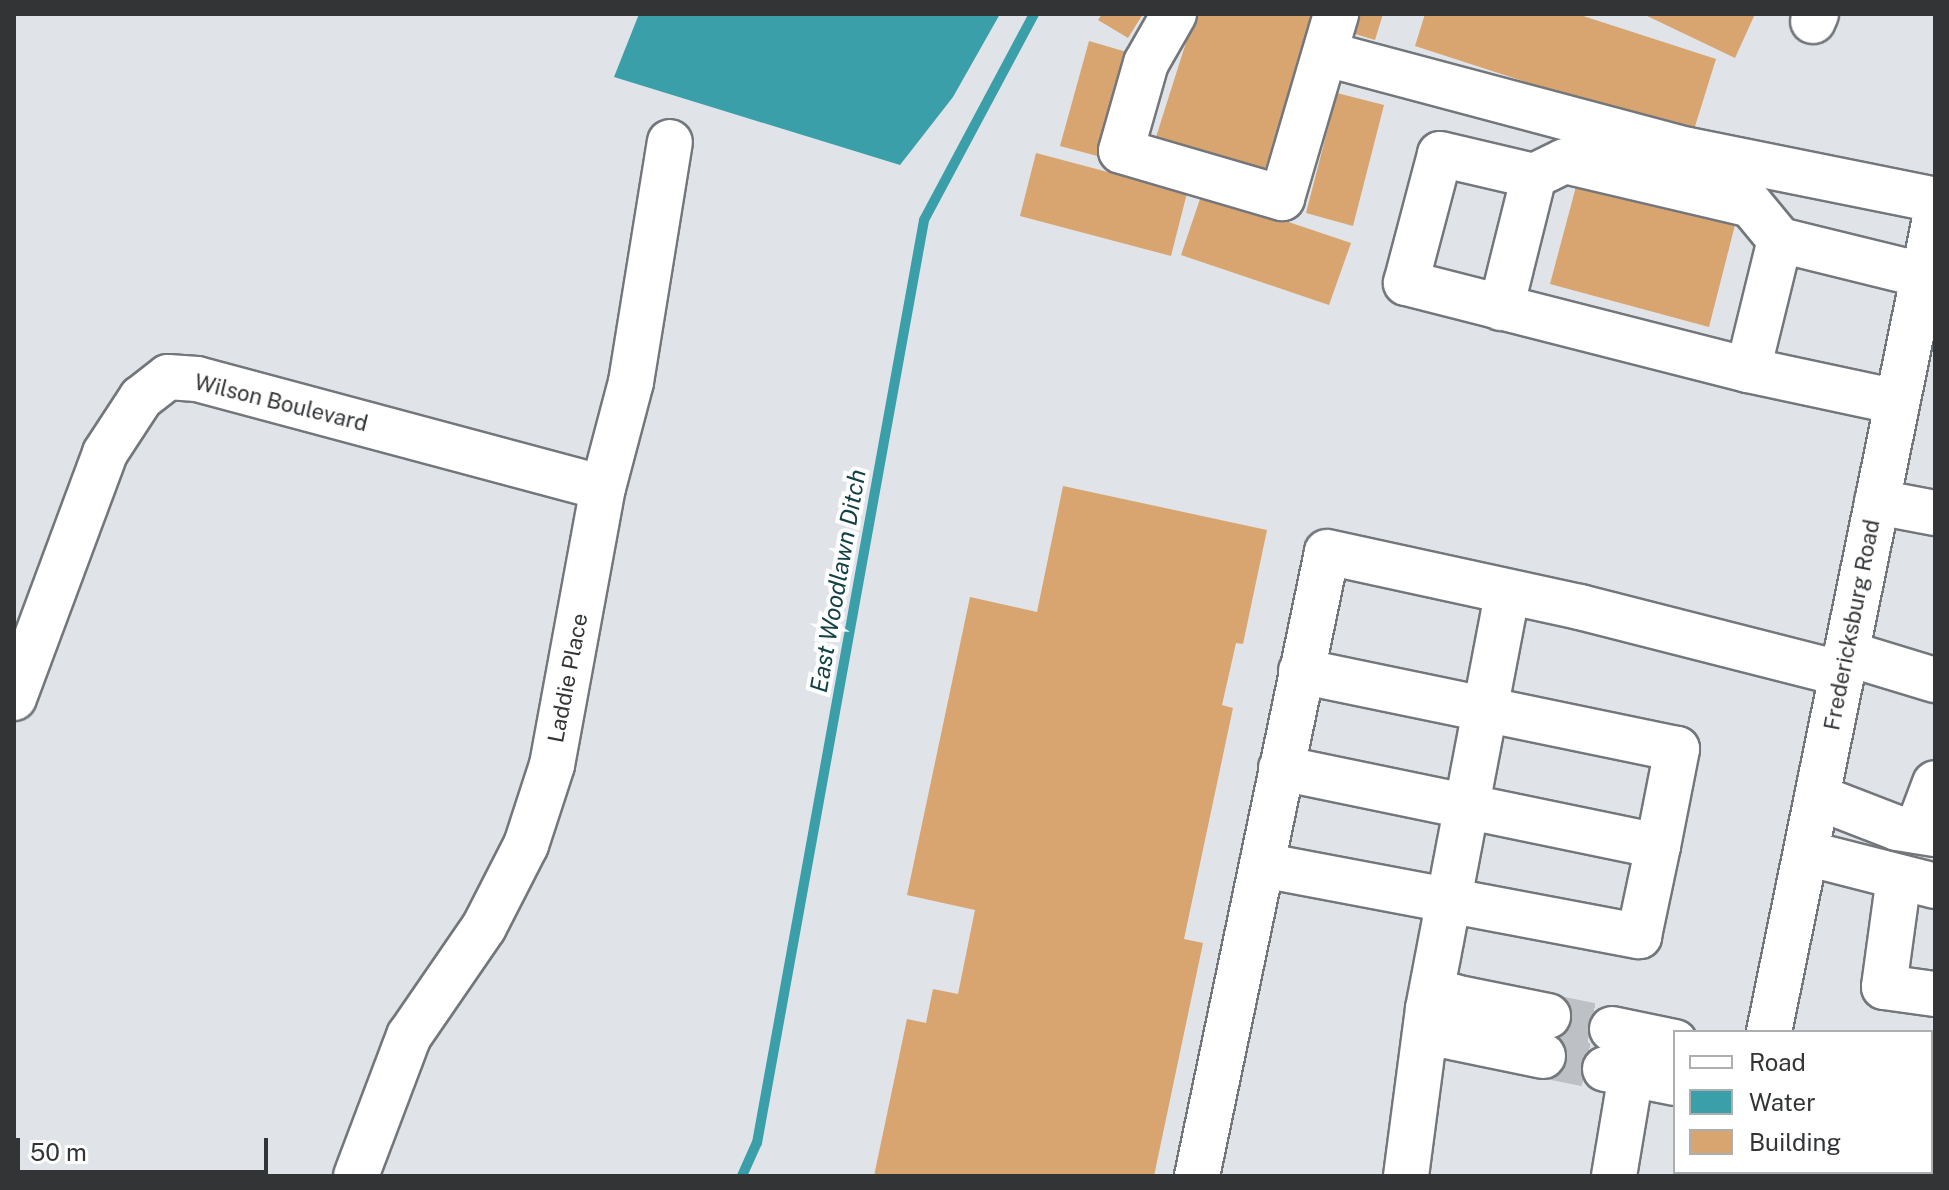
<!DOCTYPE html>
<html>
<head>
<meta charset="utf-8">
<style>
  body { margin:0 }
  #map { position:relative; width:1949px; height:1190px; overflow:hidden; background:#e0e4e9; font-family:"Public Sans",sans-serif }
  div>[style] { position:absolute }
  .water>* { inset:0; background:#3a9fa8 }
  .stream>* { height:10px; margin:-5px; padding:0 5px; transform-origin:5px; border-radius:5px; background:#3a9fa8 }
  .building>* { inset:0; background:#d8a46f }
  .minor-tunnel>* { height:44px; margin-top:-22px; transform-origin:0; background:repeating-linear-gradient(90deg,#bdc1c5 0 44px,transparent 0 66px) }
  .roads { filter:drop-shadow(2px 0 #73777c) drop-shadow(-2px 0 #73777c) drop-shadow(0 2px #73777c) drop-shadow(0 -2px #73777c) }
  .minor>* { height:44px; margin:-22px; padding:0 22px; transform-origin:22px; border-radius:22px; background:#fff }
  .major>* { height:44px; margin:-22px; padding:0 22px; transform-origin:22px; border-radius:22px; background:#fff }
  span { translate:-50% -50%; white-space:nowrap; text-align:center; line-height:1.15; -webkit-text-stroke:8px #fff; paint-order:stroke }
  .street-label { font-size:22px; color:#323436 }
  .water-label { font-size:24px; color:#134145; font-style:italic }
  .frame { position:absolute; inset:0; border:16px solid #323436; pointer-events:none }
  .legend { position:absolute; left:1673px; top:1030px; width:260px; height:144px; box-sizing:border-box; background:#fff; border:2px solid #adaeaf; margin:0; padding:10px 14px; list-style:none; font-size:24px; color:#323436 }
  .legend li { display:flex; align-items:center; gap:16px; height:40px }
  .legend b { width:40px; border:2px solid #adaeaf }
  .scale { position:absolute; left:16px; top:1138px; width:252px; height:36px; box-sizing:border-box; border:4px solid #323436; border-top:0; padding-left:10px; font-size:24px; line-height:28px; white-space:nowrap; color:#323436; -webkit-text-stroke:6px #fff; paint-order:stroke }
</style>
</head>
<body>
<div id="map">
  <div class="water">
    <div style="clip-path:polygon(639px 14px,1000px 14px,953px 97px,900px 165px,614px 77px)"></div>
  </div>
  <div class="stream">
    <div style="left:742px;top:1176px;width:36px;rotate:-66deg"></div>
    <div style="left:757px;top:1143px;width:938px;rotate:-79.74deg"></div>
    <div style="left:924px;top:220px;width:234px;rotate:-61.9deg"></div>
  </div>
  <div class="building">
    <div style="clip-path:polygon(1102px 14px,1143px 14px,1128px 38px,1098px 20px)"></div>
    <div style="clip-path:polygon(1195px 14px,1313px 14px,1264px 172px,1156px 137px)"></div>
    <div style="clip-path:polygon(1347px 14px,1383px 14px,1375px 40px,1342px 30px)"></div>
    <div style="clip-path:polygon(1425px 14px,1577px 14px,1716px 59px,1692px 136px,1415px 46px)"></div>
    <div style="clip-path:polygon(1643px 14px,1755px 14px,1735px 58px)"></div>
    <div style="clip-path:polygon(1089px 41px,1130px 53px,1101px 157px,1060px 146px)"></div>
    <div style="clip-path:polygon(1337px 93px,1384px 105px,1353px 226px,1306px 213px)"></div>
    <div style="clip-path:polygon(1036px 153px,1187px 193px,1171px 256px,1020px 216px)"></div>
    <div style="clip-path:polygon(1578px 179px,1736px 221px,1709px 327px,1550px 284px)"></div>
    <div style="clip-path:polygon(1202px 193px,1351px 243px,1329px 305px,1181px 255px)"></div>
    <div style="clip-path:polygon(1063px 486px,1267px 530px,1243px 644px,1236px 643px,1222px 705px,1233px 708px,1184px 939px,1203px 943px,1154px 1176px,874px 1176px,907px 1019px,926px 1023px,933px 989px,958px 994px,975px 910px,907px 895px,970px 597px,1037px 612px)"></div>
    <div style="clip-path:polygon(1931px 1070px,1935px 1071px,1935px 1167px,1931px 1166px)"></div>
  </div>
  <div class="minor-tunnel">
    <div style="left:1548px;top:1016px;width:65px;rotate:11.5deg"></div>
    <div style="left:1543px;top:1056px;width:61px;rotate:11.3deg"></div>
  </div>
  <div class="roads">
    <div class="minor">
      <div style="left:1174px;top:14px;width:56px;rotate:119.7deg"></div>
      <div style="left:1146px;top:63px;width:91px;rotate:105.9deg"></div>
      <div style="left:1121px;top:151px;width:168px;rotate:16.3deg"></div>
      <div style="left:1282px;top:198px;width:192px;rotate:-73.6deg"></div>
      <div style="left:1813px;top:21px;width:8px;rotate:-67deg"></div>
      <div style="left:1326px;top:54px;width:375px;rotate:14.9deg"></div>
      <div style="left:1688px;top:150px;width:252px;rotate:11.4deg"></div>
      <div style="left:1501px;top:308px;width:136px;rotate:-76deg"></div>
      <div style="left:1748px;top:370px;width:353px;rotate:-165.7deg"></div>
      <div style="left:1406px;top:283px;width:133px;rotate:-75.2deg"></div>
      <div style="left:1440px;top:154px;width:97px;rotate:13.2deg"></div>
      <div style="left:1534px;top:176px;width:34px;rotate:-26deg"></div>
      <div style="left:1565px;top:161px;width:191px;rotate:13.3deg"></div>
      <div style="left:1751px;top:205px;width:45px;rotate:50.4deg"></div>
      <div style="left:1897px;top:402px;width:152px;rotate:-167.9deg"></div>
      <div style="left:1748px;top:370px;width:134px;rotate:-76.2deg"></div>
      <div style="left:1780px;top:240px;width:147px;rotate:13.8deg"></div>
      <div style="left:1877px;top:502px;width:59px;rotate:10.7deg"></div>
      <div style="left:1846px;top:653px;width:93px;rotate:16.9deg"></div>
      <div style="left:14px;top:698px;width:261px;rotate:-69.6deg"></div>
      <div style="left:105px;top:453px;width:66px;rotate:-56.8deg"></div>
      <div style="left:141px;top:398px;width:34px;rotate:-38deg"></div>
      <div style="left:168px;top:377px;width:29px;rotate:4deg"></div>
      <div style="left:197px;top:379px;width:420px;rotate:15deg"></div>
      <div style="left:1281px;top:768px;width:385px;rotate:11.7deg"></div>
      <div style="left:1817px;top:797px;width:86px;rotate:21.2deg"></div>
      <div style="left:1897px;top:828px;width:38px;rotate:9deg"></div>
      <div style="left:1917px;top:831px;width:51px;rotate:-69.4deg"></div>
      <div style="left:1806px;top:853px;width:133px;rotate:14.3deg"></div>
      <div style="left:1262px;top:865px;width:384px;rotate:10.7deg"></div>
      <div style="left:1639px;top:936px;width:92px;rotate:-78.1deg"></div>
      <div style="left:1658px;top:846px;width:99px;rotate:-78.9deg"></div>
      <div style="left:1677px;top:749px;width:384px;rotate:-168.3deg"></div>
      <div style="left:1899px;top:877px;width:111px;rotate:97.8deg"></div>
      <div style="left:1884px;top:987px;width:51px;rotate:7.8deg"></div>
      <div style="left:1612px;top:1029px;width:64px;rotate:11.7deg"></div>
      <div style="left:1543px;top:1056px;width:99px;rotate:-168.3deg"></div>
      <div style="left:1446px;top:1036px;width:32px;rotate:-124deg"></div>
      <div style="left:1428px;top:1009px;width:29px;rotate:-25deg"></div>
      <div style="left:1454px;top:997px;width:96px;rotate:11.4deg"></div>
      <div style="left:1605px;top:1069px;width:71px;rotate:11.3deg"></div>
      <div style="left:356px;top:1176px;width:150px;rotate:-69.3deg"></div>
      <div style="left:409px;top:1036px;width:132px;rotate:-55.5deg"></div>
      <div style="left:484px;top:927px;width:92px;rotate:-62.9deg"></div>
      <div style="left:526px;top:845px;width:84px;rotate:-72deg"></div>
      <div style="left:552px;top:765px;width:282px;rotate:-79.6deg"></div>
      <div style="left:603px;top:488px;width:110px;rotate:-75.2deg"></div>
      <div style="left:631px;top:382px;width:243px;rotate:-80.8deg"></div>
      <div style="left:1197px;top:1176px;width:637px;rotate:-78.23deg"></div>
      <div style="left:1327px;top:552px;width:259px;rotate:12.3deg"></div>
      <div style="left:1580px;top:607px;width:270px;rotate:14.3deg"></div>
      <div style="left:1406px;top:1176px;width:168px;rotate:-82.5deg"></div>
      <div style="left:1428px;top:1009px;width:423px;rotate:-79.2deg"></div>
      <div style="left:1614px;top:1176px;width:103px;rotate:-80.5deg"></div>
      <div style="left:1860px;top:1176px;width:4px;rotate:-76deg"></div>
    </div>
    <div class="major">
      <div style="left:1769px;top:1032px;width:831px;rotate:-78.47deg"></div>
      <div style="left:1740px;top:1176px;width:4px;rotate:-76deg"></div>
    </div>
  </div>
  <div class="street-label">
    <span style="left:281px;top:403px;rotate:14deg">Wilson Boulevard</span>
    <span style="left:1852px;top:625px;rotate:-79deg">Fredericksburg Road</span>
    <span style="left:568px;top:678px;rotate:-79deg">Laddie Place</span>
  </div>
  <div class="water-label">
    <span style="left:838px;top:581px;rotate:-80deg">East Woodlawn Ditch</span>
  </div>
  <div class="frame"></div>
  <ul class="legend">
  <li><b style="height:10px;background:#fff"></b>Road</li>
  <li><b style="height:22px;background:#3a9fa8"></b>Water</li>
  <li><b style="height:22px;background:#d8a46f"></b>Building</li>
  </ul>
  <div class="scale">50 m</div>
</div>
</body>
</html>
